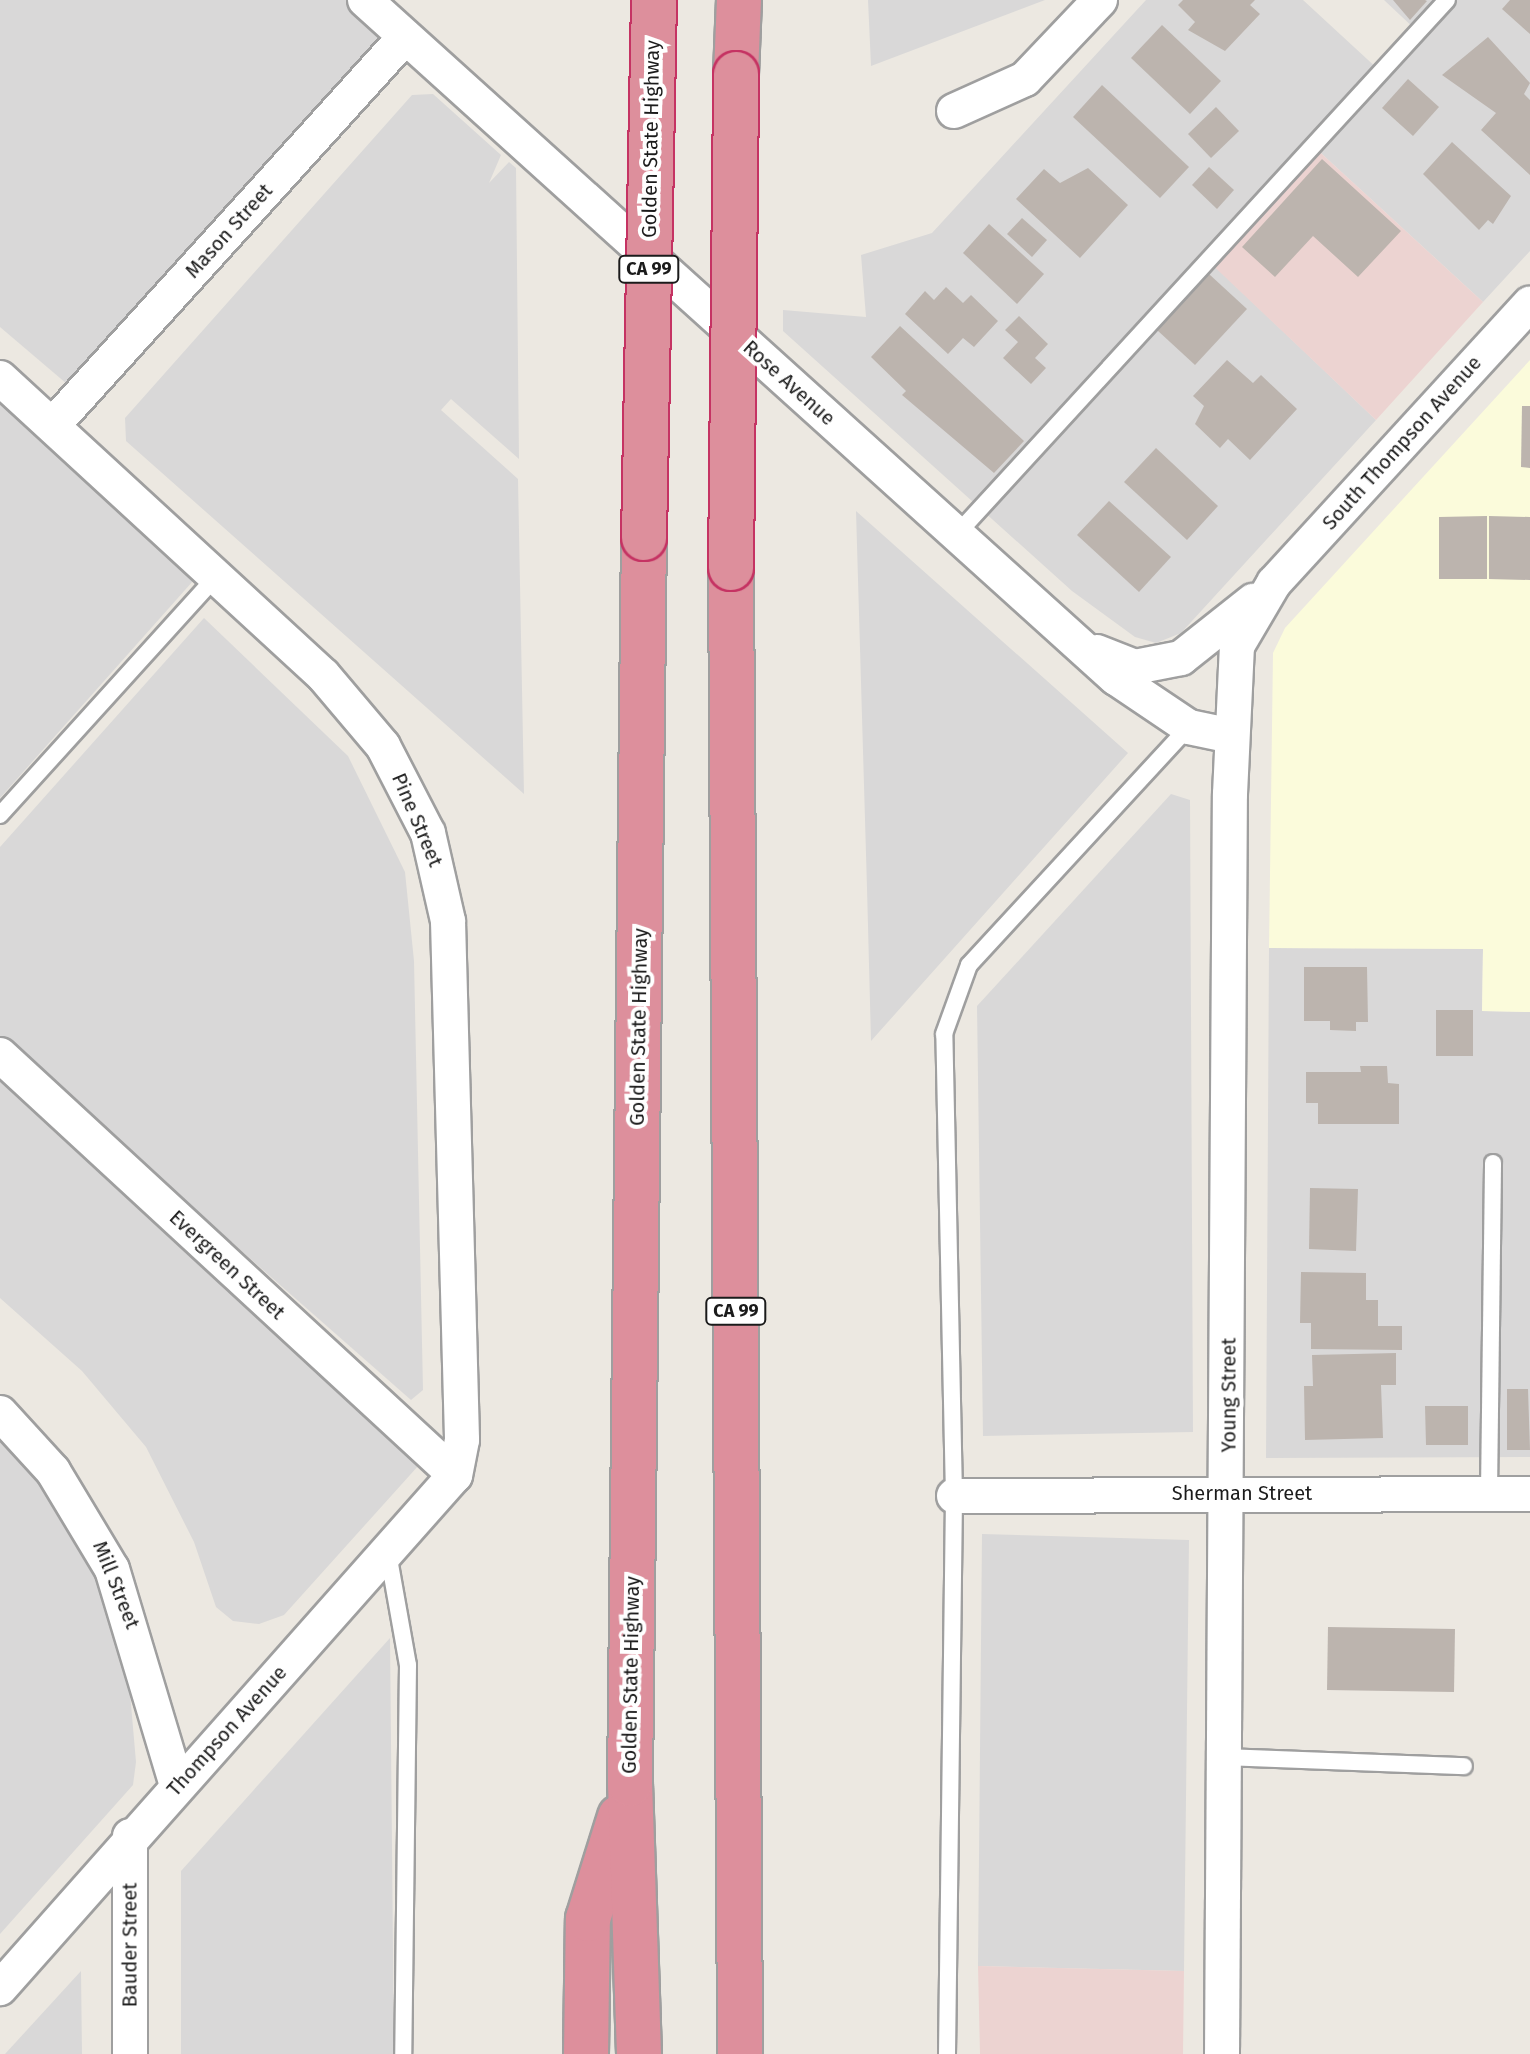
<!DOCTYPE html>
<html>
<head>
<meta charset="utf-8">
<style>
  body { margin:0 }
  #map { position:relative; width:1530px; height:2054px; overflow:hidden; background:#ece8e1; font-family:"Fira Sans",sans-serif }
  div>[style] { position:absolute }
  .residential>* { inset:0; background:#d9d8d8 }
  .commercial>* { inset:0; background:#ecd3d1 }
  .education>* { inset:0; background:#fbfbdb }
  .building>* { inset:0; background:#bcb4ae }
  .roads { filter:drop-shadow(2px 0 #9f9f9f) drop-shadow(-2px 0 #9f9f9f) drop-shadow(0 2px #9f9f9f) drop-shadow(0 -2px #9f9f9f) }
  .service>* { height:16px; margin:-8px; padding:0 8px; transform-origin:8px; border-radius:8px; background:#fff }
  .minor>* { height:34px; margin:-17px; padding:0 17px; transform-origin:17px; border-radius:17px; background:#fff }
  .motorway>* { height:44px; margin:-22px; padding:0 22px; transform-origin:22px; border-radius:22px; background:#dd8f9c }
  .bridges { filter:drop-shadow(2px 0 #c53363) drop-shadow(-2px 0 #c53363) drop-shadow(0 2px #c53363) drop-shadow(0 -2px #c53363) }
  .motorway-bridge>* { height:44px; margin:-22px; padding:0 22px; transform-origin:22px; border-radius:22px; background:#dd8f9c }
  span { translate:-50% -50%; white-space:nowrap; text-align:center; line-height:1.15; -webkit-text-stroke:8px #fff; paint-order:stroke }
  .shield-label span { padding:2px 6px; background:#fff; border:2px solid; border-radius:6px; -webkit-text-stroke-width:0 }
  .shield-label { font-size:18px; color:#1b1b1b; font-weight:700 }
  .street-label { font-size:20px; color:#1b1b1b }
</style>
</head>
<body>
<div id="map">
  <div class="residential">
    <div style="clip-path:polygon(0 0,352px 0,388px 32px,89px 383px,67px 384px,0 327px)"></div>
    <div style="clip-path:polygon(868px 0,1045px 0,871px 66px)"></div>
    <div style="clip-path:polygon(1146px 0,1303px 0,1380px 71px,1417px 31px,1384px 0,1530px 0,1530px 251px,1483px 302px,1311px 144px,1206px 258px,1376px 420px,1181px 633px,1156px 643px,1135px 637px,1072px 591px,783px 331px,783px 310px,866px 317px,861px 255px,932px 233px)"></div>
    <div style="clip-path:polygon(433px 94px,501px 155px,489px 183px,509px 162px,516px 168px,519px 459px,451px 399px,441px 410px,518px 479px,524px 794px,126px 441px,125px 418px,412px 95px)"></div>
    <div style="clip-path:polygon(0 394px,201px 572px,0 798px)"></div>
    <div style="clip-path:polygon(856px 511px,1128px 753px,871px 1041px,867px 888px)"></div>
    <div style="clip-path:polygon(204px 618px,348px 756px,405px 872px,414px 961px,423px 1390px,411px 1400px,0 1039px,0 847px)"></div>
    <div style="clip-path:polygon(1171px 794px,1190px 800px,1193px 1432px,983px 1436px,977px 1006px)"></div>
    <div style="clip-path:polygon(1269px 948px,1483px 949px,1482px 1011px,1530px 1012px,1530px 1457px,1266px 1458px)"></div>
    <div style="clip-path:polygon(0 1047px,428px 1455px,284px 1615px,259px 1624px,233px 1621px,216px 1607px,194px 1542px,146px 1447px,82px 1371px,0 1298px)"></div>
    <div style="clip-path:polygon(0 1432px,39px 1474px,89px 1553px,128px 1670px,136px 1762px,133px 1785px,0 1934px)"></div>
    <div style="clip-path:polygon(982px 1534px,1189px 1540px,1184px 1971px,978px 1966px)"></div>
    <div style="clip-path:polygon(390px 1638px,394px 2054px,181px 2054px,181px 1871px)"></div>
    <div style="clip-path:polygon(81px 1971px,82px 2054px,5px 2054px)"></div>
  </div>
  <div class="commercial">
    <div style="clip-path:polygon(1311px 144px,1483px 302px,1376px 420px,1205px 258px)"></div>
    <div style="clip-path:polygon(978px 1966px,1184px 1971px,1183px 2054px,980px 2054px)"></div>
  </div>
  <div class="education">
    <div style="clip-path:polygon(1530px 360px,1530px 1012px,1482px 1011px,1483px 949px,1269px 948px,1273px 653px,1285px 628px)"></div>
  </div>
  <div class="building">
    <div style="clip-path:polygon(1183px 0,1255px 0,1250px 5px,1260px 14px,1225px 51px,1188px 30px,1195px 22px,1178px 5px)"></div>
    <div style="clip-path:polygon(1393px 0,1425px 0,1427px 1px,1410px 20px)"></div>
    <div style="clip-path:polygon(1510px 0,1530px 0,1530px 34px,1502px 9px)"></div>
    <div style="clip-path:polygon(1162px 25px,1221px 81px,1190px 114px,1131px 58px)"></div>
    <div style="clip-path:polygon(1488px 37px,1530px 83px,1524px 94px,1530px 100px,1530px 175px,1481px 130px,1496px 113px,1442px 75px)"></div>
    <div style="clip-path:polygon(1408px 79px,1439px 107px,1413px 136px,1382px 108px)"></div>
    <div style="clip-path:polygon(1102px 85px,1189px 167px,1160px 198px,1073px 117px)"></div>
    <div style="clip-path:polygon(1216px 107px,1239px 131px,1211px 158px,1188px 134px)"></div>
    <div style="clip-path:polygon(1452px 142px,1511px 196px,1493px 224px,1488px 220px,1479px 230px,1423px 174px)"></div>
    <div style="clip-path:polygon(1322px 159px,1401px 231px,1358px 277px,1313px 236px,1275px 277px,1242px 247px)"></div>
    <div style="clip-path:polygon(1209px 167px,1234px 190px,1217px 209px,1192px 185px)"></div>
    <div style="clip-path:polygon(1088px 168px,1128px 205px,1080px 258px,1016px 199px,1044px 169px,1060px 183px)"></div>
    <div style="clip-path:polygon(1022px 218px,1047px 240px,1032px 257px,1007px 234px)"></div>
    <div style="clip-path:polygon(989px 224px,1044px 274px,1017px 304px,963px 253px)"></div>
    <div style="clip-path:polygon(1209px 274px,1247px 309px,1195px 365px,1157px 330px)"></div>
    <div style="clip-path:polygon(946px 287px,963px 303px,971px 295px,998px 321px,974px 347px,963px 338px,948px 354px,905px 314px,925px 291px,934px 300px)"></div>
    <div style="clip-path:polygon(1019px 316px,1048px 344px,1035px 358px,1046px 368px,1031px 384px,1003px 358px,1018px 342px,1005px 330px)"></div>
    <div style="clip-path:polygon(900px 326px,1024px 441px,994px 473px,902px 395px,906px 391px,871px 357px)"></div>
    <div style="clip-path:polygon(1227px 360px,1253px 383px,1261px 375px,1297px 409px,1250px 460px,1228px 439px,1220px 448px,1195px 424px,1204px 406px,1193px 396px)"></div>
    <div style="clip-path:polygon(1522px 406px,1530px 406px,1530px 468px,1521px 467px)"></div>
    <div style="clip-path:polygon(1156px 448px,1218px 506px,1187px 540px,1124px 482px)"></div>
    <div style="clip-path:polygon(1109px 501px,1171px 557px,1139px 592px,1077px 535px)"></div>
    <div style="clip-path:polygon(1487px 516px,1487px 579px,1439px 579px,1439px 517px)"></div>
    <div style="clip-path:polygon(1489px 516px,1530px 517px,1530px 580px,1489px 579px)"></div>
    <div style="clip-path:polygon(1304px 967px,1367px 967px,1368px 1022px,1356px 1022px,1356px 1031px,1330px 1030px,1330px 1021px,1304px 1021px)"></div>
    <div style="clip-path:polygon(1436px 1010px,1473px 1010px,1473px 1056px,1436px 1056px)"></div>
    <div style="clip-path:polygon(1360px 1066px,1387px 1066px,1388px 1083px,1399px 1084px,1399px 1124px,1318px 1124px,1318px 1103px,1306px 1103px,1306px 1072px,1361px 1072px)"></div>
    <div style="clip-path:polygon(1310px 1188px,1358px 1189px,1356px 1251px,1309px 1249px)"></div>
    <div style="clip-path:polygon(1301px 1272px,1366px 1273px,1366px 1300px,1378px 1300px,1378px 1326px,1402px 1326px,1402px 1350px,1311px 1349px,1311px 1323px,1300px 1323px)"></div>
    <div style="clip-path:polygon(1396px 1353px,1396px 1385px,1381px 1385px,1383px 1438px,1305px 1440px,1304px 1386px,1313px 1386px,1312px 1355px)"></div>
    <div style="clip-path:polygon(1507px 1389px,1528px 1389px,1530px 1450px,1507px 1450px)"></div>
    <div style="clip-path:polygon(1425px 1406px,1468px 1406px,1468px 1445px,1426px 1445px)"></div>
    <div style="clip-path:polygon(1328px 1627px,1455px 1629px,1454px 1692px,1327px 1690px)"></div>
  </div>
  <div class="roads">
    <div class="service">
      <div style="left:956px;top:535px;width:726px;rotate:-47.46deg"></div>
      <div style="left:0;top:815px;width:323px;rotate:-47.8deg"></div>
      <div style="left:1489px;top:1493px;width:330px;rotate:-89.3deg"></div>
      <div style="left:388px;top:1553px;width:114px;rotate:79.9deg"></div>
      <div style="left:408px;top:1665px;width:389px;rotate:90.7deg"></div>
      <div style="left:1225px;top:1757px;width:239px;rotate:2.2deg"></div>
      <div style="left:947px;top:2054px;width:558px;rotate:-89.28deg"></div>
      <div style="left:954px;top:1496px;width:462px;rotate:-91.2deg"></div>
      <div style="left:944px;top:1034px;width:73px;rotate:-70.1deg"></div>
      <div style="left:969px;top:965px;width:324px;rotate:-47.3deg"></div>
    </div>
    <div class="minor">
      <div style="left:365px;top:0;width:1012px;rotate:42.08deg"></div>
      <div style="left:1116px;top:678px;width:88px;rotate:33.9deg"></div>
      <div style="left:1189px;top:727px;width:44px;rotate:11.8deg"></div>
      <div style="left:954px;top:111px;width:78px;rotate:-24.3deg"></div>
      <div style="left:1025px;top:79px;width:109px;rotate:-46.5deg"></div>
      <div style="left:0;top:378px;width:439px;rotate:42.6deg"></div>
      <div style="left:323px;top:675px;width:93px;rotate:49.8deg"></div>
      <div style="left:383px;top:746px;width:98px;rotate:62.7deg"></div>
      <div style="left:428px;top:833px;width:90px;rotate:77.2deg"></div>
      <div style="left:448px;top:921px;width:519px;rotate:88.45deg"></div>
      <div style="left:462px;top:1440px;width:36px;rotate:101deg"></div>
      <div style="left:455px;top:1475px;width:686px;rotate:131.57deg"></div>
      <div style="left:53px;top:425px;width:524px;rotate:-47.79deg"></div>
      <div style="left:1097px;top:652px;width:41px;rotate:21.5deg"></div>
      <div style="left:1135px;top:667px;width:47px;rotate:-11.1deg"></div>
      <div style="left:1181px;top:658px;width:92px;rotate:-38.4deg"></div>
      <div style="left:0;top:1055px;width:619px;rotate:42.71deg"></div>
      <div style="left:0;top:1413px;width:79px;rotate:47.6deg"></div>
      <div style="left:53px;top:1471px;width:114px;rotate:59deg"></div>
      <div style="left:112px;top:1569px;width:226px;rotate:73.3deg"></div>
      <div style="left:954px;top:1496px;width:576px;rotate:-0.2deg"></div>
      <div style="left:130px;top:1836px;width:218px;rotate:90deg"></div>
      <div style="left:1222px;top:2054px;width:1260px;rotate:-89.64deg"></div>
      <div style="left:1230px;top:794px;width:148px;rotate:-87.3deg"></div>
      <div style="left:1237px;top:646px;width:73px;rotate:-59.6deg"></div>
      <div style="left:1274px;top:583px;width:379px;rotate:-47.5deg"></div>
    </div>
    <div class="motorway">
      <div style="left:736px;top:74px;width:74px;rotate:-87.7deg"></div>
      <div style="left:731px;top:568px;width:1486px;rotate:89.65deg"></div>
      <div style="left:586px;top:2054px;width:135px;rotate:-89.2deg"></div>
      <div style="left:588px;top:1919px;width:107px;rotate:-72.6deg"></div>
      <div style="left:639px;top:2054px;width:270px;rotate:-91.9deg"></div>
      <div style="left:630px;top:1784px;width:1246px;rotate:-89.36deg"></div>
    </div>
  </div>
  <div class="bridges">
    <div class="motorway-bridge">
      <div style="left:644px;top:538px;width:538px;rotate:-88.94deg"></div>
      <div style="left:731px;top:568px;width:494px;rotate:-89.4deg"></div>
    </div>
  </div>
  <div class="shield-label">
    <span style="left:649px;top:269px">CA 99</span>
    <span style="left:736px;top:1311px">CA 99</span>
  </div>
  <div class="street-label">
    <span style="left:651px;top:139px;rotate:-89deg">Golden State Highway</span>
    <span style="left:229px;top:231px;rotate:-48deg">Mason Street</span>
    <span style="left:789px;top:383px;rotate:42deg">Rose Avenue</span>
    <span style="left:1402px;top:443px;rotate:-48deg">South Thompson Avenue</span>
    <span style="left:417px;top:820px;rotate:67deg">Pine Street</span>
    <span style="left:639px;top:1027px;rotate:-89deg">Golden State Highway</span>
    <span style="left:227px;top:1265px;rotate:43deg">Evergreen Street</span>
    <span style="left:1229px;top:1395px;rotate:-90deg">Young Street</span>
    <span style="left:1242px;top:1493px">Sherman Street</span>
    <span style="left:116px;top:1585px;rotate:68deg">Mill Street</span>
    <span style="left:631px;top:1675px;rotate:-89deg">Golden State Highway</span>
    <span style="left:227px;top:1731px;rotate:-48deg">Thompson Avenue</span>
    <span style="left:130px;top:1945px;rotate:-90deg">Bauder Street</span>
  </div>
</div>
</body>
</html>
